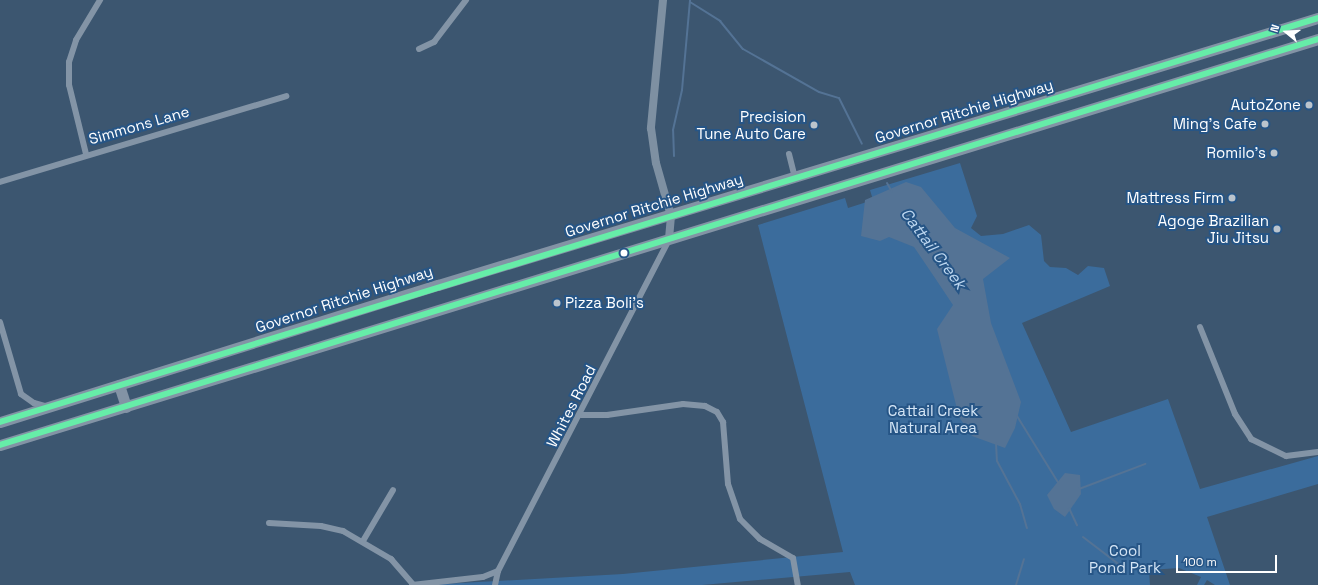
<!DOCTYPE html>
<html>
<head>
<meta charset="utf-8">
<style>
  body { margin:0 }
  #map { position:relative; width:1318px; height:585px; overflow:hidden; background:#3c5670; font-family:"Space Grotesk",sans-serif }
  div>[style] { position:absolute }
  .green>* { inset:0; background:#3b6c9c }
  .water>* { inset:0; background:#547395 }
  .stream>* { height:2px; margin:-1px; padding:0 1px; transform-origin:1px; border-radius:1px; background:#547395 }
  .street>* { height:6px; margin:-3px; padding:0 3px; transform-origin:3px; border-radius:3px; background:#8394a6 }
  .secondary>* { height:8px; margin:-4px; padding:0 4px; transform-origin:4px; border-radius:4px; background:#7e90a2 }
  .highway>* { height:11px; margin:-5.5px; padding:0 5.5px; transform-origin:5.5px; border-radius:5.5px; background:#8393a5 }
  .bus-1>* { height:6px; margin:-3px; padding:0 3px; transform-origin:3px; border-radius:3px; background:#66eda8 }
  .dots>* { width:11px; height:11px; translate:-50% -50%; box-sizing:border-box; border:2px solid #265586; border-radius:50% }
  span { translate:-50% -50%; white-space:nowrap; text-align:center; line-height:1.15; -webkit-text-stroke:4px #265586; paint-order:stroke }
  .poi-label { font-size:15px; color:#fff }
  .right { translate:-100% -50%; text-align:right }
  .left { translate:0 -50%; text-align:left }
  .street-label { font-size:15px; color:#fff }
  .park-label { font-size:15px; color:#d5e6f6 }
  .water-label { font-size:16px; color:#bdd7f0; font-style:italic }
  .north { position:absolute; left:1266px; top:12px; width:40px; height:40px; -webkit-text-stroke:3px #265586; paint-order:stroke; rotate:288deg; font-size:11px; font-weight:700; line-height:16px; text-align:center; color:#fff }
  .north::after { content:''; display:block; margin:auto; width:14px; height:18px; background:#fff; clip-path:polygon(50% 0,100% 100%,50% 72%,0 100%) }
  .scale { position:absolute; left:1176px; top:555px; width:101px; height:18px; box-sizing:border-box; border:2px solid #fff; border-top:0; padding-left:5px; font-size:12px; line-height:14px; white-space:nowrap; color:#fff; -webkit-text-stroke:3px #265586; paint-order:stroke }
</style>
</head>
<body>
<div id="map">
  <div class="green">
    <div style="clip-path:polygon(960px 163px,977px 216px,971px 228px,981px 236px,1003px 234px,1029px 225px,1041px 235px,1044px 261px,1050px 267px,1066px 268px,1078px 275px,1088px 266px,1104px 268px,1110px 286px,1022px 323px,1071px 432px,1168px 399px,1200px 489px,1318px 456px,1318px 484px,1207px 517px,1230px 585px,1215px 585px,1207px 580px,1204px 585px,1197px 585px,1201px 577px,1179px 568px,1149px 570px,1150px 585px,855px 585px,850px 572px,702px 585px,425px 585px,623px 574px,843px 552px,758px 225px,845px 198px,848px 208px,873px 200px,870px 190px)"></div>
  </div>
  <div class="water">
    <div style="clip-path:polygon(906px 182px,921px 187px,955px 228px,1010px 258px,983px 279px,991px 323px,1021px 402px,1015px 428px,1005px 448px,972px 436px,959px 417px,937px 329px,953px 305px,935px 278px,914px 247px,889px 237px,880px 241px,861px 236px,865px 200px)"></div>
    <div style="clip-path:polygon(1065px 473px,1080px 475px,1081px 494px,1065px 517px,1054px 509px,1047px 495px)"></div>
  </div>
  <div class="stream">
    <div style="left:690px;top:2px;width:36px;rotate:32deg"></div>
    <div style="left:720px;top:21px;width:36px;rotate:51deg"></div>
    <div style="left:743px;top:49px;width:87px;rotate:29.5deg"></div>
    <div style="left:819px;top:92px;width:21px;rotate:17deg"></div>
    <div style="left:839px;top:98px;width:51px;rotate:63.4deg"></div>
    <div style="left:674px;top:156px;width:26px;rotate:-92deg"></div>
    <div style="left:673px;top:130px;width:41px;rotate:-77.3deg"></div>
    <div style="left:682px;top:90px;width:90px;rotate:-84.9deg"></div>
    <div style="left:887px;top:183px;width:10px;rotate:61deg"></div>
    <div style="left:1017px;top:416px;width:80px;rotate:58.3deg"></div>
    <div style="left:996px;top:443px;width:18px;rotate:87deg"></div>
    <div style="left:997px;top:461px;width:49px;rotate:61.9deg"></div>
    <div style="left:1020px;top:504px;width:25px;rotate:74deg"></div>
    <div style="left:1079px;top:489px;width:71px;rotate:-20.7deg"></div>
    <div style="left:1069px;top:508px;width:19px;rotate:65deg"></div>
    <div style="left:1083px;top:537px;width:48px;rotate:37.3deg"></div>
    <div style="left:1016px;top:585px;width:27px;rotate:-73deg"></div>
  </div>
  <div class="street">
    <div style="left:419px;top:49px;width:17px;rotate:-25deg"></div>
    <div style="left:434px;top:42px;width:53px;rotate:-52.7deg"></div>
    <div style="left:86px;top:154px;width:71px;rotate:-103.8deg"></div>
    <div style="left:69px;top:85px;width:23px;rotate:-90deg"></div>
    <div style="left:69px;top:62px;width:23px;rotate:-72deg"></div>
    <div style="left:76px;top:40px;width:47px;rotate:-59deg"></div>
    <div style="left:789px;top:154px;width:25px;rotate:76deg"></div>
    <div style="left:0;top:182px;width:299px;rotate:-16.7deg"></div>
    <div style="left:0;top:322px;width:75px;rotate:73.7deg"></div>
    <div style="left:21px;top:394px;width:16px;rotate:35deg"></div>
    <div style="left:34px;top:403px;width:11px;rotate:15deg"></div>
    <div style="left:1200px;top:327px;width:94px;rotate:68.1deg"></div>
    <div style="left:1235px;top:414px;width:30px;rotate:57deg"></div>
    <div style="left:1251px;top:439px;width:39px;rotate:26deg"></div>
    <div style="left:1286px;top:456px;width:32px;rotate:-7deg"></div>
    <div style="left:581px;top:415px;width:26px"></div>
    <div style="left:607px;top:415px;width:77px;rotate:-8.2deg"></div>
    <div style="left:683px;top:404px;width:22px;rotate:5deg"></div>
    <div style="left:705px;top:406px;width:13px;rotate:27deg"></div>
    <div style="left:717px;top:412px;width:12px;rotate:59deg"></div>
    <div style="left:723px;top:422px;width:62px;rotate:85.4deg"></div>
    <div style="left:728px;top:484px;width:37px;rotate:71deg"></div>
    <div style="left:740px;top:519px;width:28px;rotate:45deg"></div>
    <div style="left:760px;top:539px;width:38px;rotate:30deg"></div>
    <div style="left:793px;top:558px;width:27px;rotate:80deg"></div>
    <div style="left:269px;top:523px;width:52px;rotate:3.3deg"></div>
    <div style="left:321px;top:526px;width:23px;rotate:13deg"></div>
    <div style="left:343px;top:531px;width:56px;rotate:30.3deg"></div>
    <div style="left:391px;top:559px;width:33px;rotate:49deg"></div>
    <div style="left:363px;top:541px;width:59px;rotate:-59.5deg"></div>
    <div style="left:412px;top:585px;width:71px;rotate:-6.4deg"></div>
    <div style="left:483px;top:577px;width:16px;rotate:-22deg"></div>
    <div style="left:495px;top:585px;width:14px;rotate:-78deg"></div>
    <div style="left:498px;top:571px;width:373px;rotate:-62.7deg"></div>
  </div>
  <div class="secondary">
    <div style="left:663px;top:0;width:129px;rotate:95.4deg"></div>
    <div style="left:651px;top:128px;width:35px;rotate:82deg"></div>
    <div style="left:656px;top:163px;width:55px;rotate:74.2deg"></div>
    <div style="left:671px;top:216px;width:23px;rotate:95deg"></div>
  </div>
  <div class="highway">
    <div style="left:119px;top:385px;width:23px;rotate:72deg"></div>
    <div style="left:0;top:422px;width:459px;rotate:-17.4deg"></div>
    <div style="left:438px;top:285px;width:920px;rotate:-16.88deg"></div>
    <div style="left:0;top:445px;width:1379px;rotate:-17.12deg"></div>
  </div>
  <div class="bus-1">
    <div style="left:0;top:422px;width:1379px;rotate:-17.04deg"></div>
    <div style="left:0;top:445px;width:1379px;rotate:-17.12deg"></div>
  </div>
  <div class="dots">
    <div style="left:1309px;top:105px;background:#bbc4cd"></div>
    <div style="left:1265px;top:124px;background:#bbc4cd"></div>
    <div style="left:814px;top:125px;background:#bbc4cd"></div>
    <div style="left:1274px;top:153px;background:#bbc4cd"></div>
    <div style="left:1232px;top:198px;background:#bbc4cd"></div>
    <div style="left:1277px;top:229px;background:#bbc4cd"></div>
    <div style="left:624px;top:253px;background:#fff"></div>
    <div style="left:557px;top:303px;background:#bbc4cd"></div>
  </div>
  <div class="poi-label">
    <span class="right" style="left:1301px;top:105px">AutoZone</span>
    <span class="right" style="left:806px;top:125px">Precision<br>Tune Auto Care</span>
    <span class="right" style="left:1257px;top:124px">Ming's Cafe</span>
    <span class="right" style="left:1266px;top:153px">Romilo's</span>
    <span class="right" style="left:1224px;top:198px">Mattress Firm</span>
    <span class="right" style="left:1269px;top:229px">Agoge Brazilian<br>Jiu Jitsu</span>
    <span class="left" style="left:565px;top:303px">Pizza Boli's</span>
  </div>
  <div class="street-label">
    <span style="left:964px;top:111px;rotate:-17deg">Governor Ritchie Highway</span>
    <span style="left:139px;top:125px;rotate:-16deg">Simmons Lane</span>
    <span style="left:654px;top:205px;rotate:-17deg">Governor Ritchie Highway</span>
    <span style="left:344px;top:299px;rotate:-18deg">Governor Ritchie Highway</span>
    <span style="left:571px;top:406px;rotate:-63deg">Whites Road</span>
  </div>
  <div class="park-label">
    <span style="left:933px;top:419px">Cattail Creek<br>Natural Area</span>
    <span style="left:1125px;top:559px">Cool<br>Pond Park</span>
  </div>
  <div class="water-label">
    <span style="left:933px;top:249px;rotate:53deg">Cattail Creek</span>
  </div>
  <div class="north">N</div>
  <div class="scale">100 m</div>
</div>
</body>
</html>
